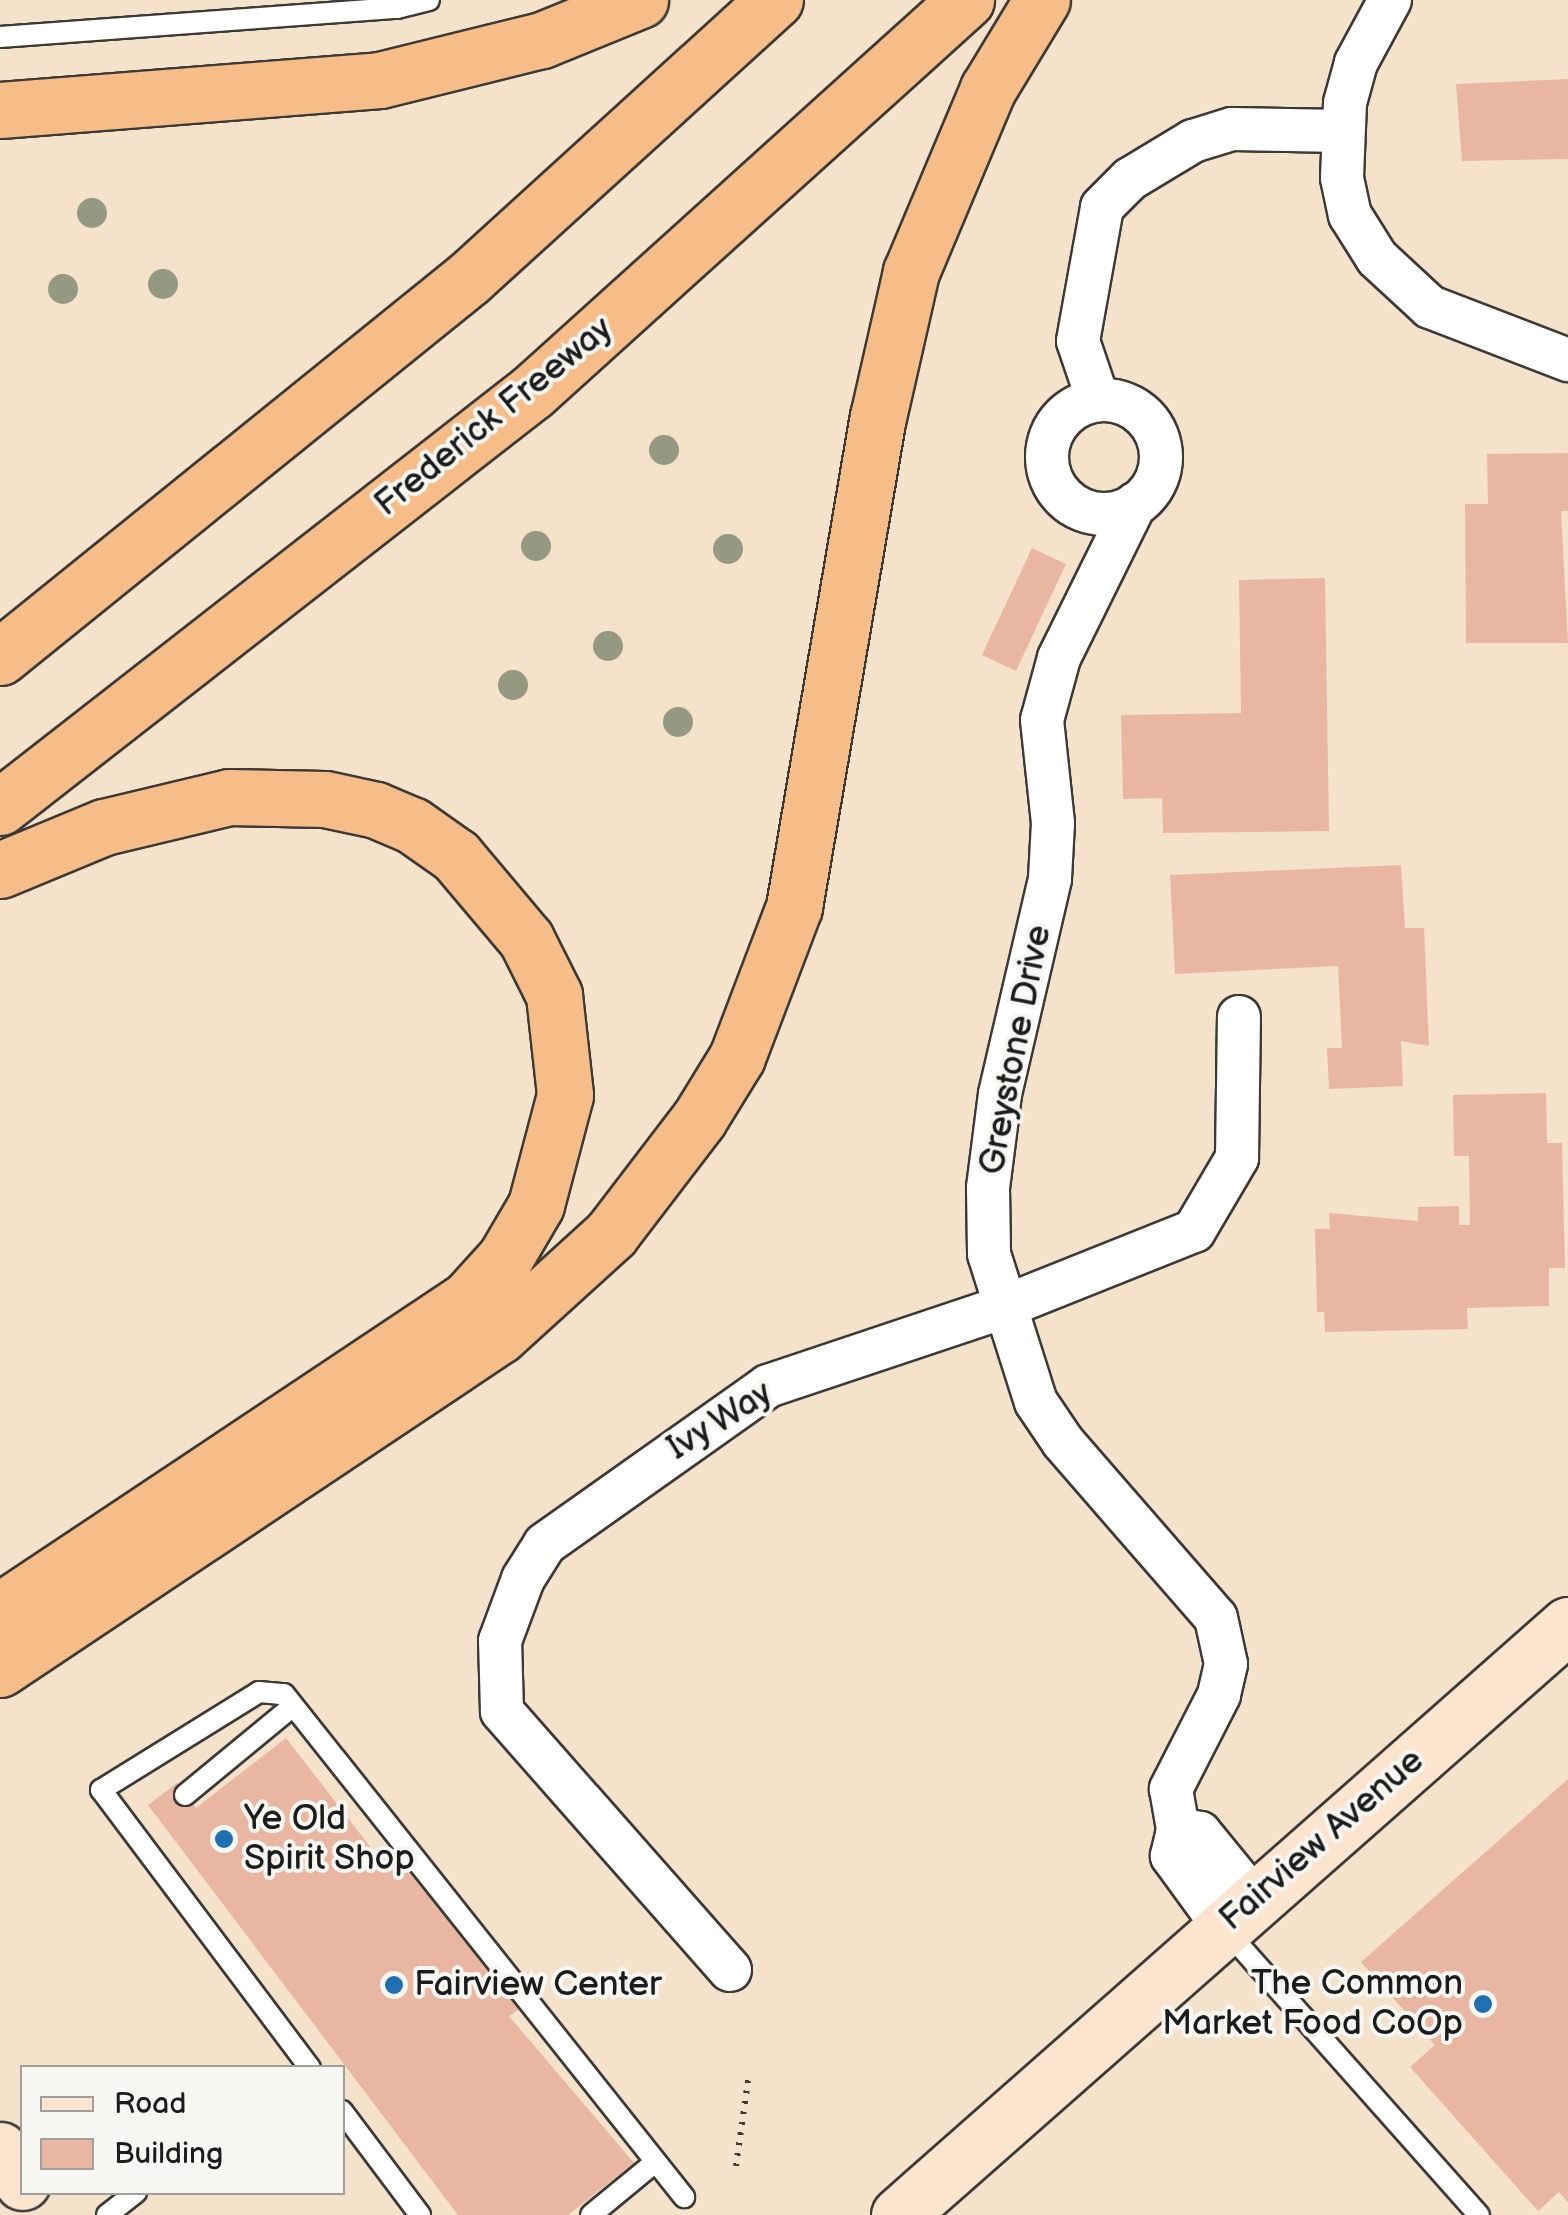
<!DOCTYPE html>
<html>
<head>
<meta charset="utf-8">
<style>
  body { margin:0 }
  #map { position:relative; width:1568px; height:2215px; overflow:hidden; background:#f4e2cb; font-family:"Balsamiq Sans",sans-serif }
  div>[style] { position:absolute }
  .building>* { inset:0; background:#e9b7a1 }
  .path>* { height:6px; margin-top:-3px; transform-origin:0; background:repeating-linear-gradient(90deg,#3c3a36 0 2.5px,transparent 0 10.5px) }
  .roads { filter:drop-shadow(2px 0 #3c3a36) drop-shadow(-2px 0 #3c3a36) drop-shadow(0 2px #3c3a36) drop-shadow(0 -2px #3c3a36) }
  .lane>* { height:20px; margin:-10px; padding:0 10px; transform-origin:10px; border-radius:10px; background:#fff }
  .street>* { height:42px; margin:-21px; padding:0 21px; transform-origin:21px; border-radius:21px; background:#fff }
  .street>.ring { margin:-21px; padding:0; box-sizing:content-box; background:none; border:42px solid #fff; border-radius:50% }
  .secondary>* { height:55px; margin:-27.5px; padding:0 27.5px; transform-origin:27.5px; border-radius:27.5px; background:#fce5cf }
  .highway>* { height:55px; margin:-27.5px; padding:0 27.5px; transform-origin:27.5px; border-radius:27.5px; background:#f7bd88 }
  .trees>* { width:30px; height:30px; margin:-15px; border-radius:50%; background:#959981 }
  .dots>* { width:28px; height:28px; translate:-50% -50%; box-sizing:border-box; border:5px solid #f6f6f2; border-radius:50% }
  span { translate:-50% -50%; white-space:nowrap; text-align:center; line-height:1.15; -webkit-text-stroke:8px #f6f6f2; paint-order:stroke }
  .street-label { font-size:35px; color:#1c1c1c }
  .poi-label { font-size:35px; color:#1c1c1c }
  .left { translate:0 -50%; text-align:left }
  .right { translate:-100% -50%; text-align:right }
  .legend { position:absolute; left:20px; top:2065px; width:325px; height:130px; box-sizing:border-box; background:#f6f6f2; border:2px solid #9f9f9c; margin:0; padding:12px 18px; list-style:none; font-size:30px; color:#1c1c1c }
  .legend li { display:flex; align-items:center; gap:20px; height:50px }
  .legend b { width:50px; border:2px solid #9f9f9c }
</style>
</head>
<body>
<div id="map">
  <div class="building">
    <div style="clip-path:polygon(1568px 79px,1568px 159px,1462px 161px,1456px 84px)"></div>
    <div style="clip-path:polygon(1568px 453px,1568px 511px,1561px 511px,1568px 643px,1466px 643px,1465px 504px,1488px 504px,1487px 454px)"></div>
    <div style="clip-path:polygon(1032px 548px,1066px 564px,1016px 671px,982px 655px)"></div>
    <div style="clip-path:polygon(1325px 578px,1329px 831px,1163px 833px,1162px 798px,1123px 799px,1121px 715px,1241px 713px,1239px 580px)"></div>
    <div style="clip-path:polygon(1401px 865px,1405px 928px,1424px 928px,1429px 1046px,1401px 1041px,1403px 1086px,1329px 1089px,1327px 1048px,1342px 1048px,1338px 966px,1175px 974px,1170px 875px)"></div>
    <div style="clip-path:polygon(1546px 1093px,1547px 1143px,1562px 1143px,1565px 1268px,1549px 1268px,1549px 1306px,1467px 1308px,1468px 1329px,1325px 1332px,1324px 1312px,1317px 1312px,1315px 1229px,1330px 1229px,1329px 1213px,1418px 1221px,1418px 1207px,1459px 1206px,1459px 1225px,1470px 1225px,1469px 1156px,1454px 1156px,1453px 1095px)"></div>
    <div style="clip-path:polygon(286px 1738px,389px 1871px,407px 1858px,522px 2007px,509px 2016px,634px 2163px,568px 2215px,458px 2215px,148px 1805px,177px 1783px,196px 1808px)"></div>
    <div style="clip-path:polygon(1568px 1779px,1568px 2202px,1559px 2192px,1538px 2211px,1410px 2067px,1435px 2045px,1361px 1962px)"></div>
  </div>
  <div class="path">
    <div style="left:736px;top:2166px;width:94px;rotate:-82deg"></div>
  </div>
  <div class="roads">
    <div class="lane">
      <div style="left:0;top:37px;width:398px;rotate:-4.2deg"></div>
      <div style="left:397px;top:8px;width:33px;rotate:-14deg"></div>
      <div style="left:185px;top:1795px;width:140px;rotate:-39.5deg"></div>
      <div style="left:1224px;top:1928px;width:384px;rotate:48.4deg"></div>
      <div style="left:310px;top:2068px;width:348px;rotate:-126.9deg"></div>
      <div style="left:101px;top:1790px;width:186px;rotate:-31.8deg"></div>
      <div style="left:259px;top:1692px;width:25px;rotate:5deg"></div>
      <div style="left:284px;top:1694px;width:643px;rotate:51.51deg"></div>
      <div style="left:342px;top:2111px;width:130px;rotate:53.1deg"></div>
      <div style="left:107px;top:2215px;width:37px;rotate:-38deg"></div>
      <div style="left:591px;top:2215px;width:82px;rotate:-39.5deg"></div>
    </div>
    <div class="street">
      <div style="left:1390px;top:0;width:72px;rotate:118.4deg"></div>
      <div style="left:1356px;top:63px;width:41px;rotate:105.4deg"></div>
      <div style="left:1345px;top:103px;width:75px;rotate:92.3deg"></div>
      <div style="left:1342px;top:178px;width:38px;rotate:78deg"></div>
      <div style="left:1350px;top:215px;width:51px;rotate:57.9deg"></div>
      <div style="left:1377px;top:258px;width:72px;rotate:42.8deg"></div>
      <div style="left:1430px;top:307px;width:148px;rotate:21deg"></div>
      <div style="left:1098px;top:400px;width:62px;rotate:-108.7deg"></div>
      <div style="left:1078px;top:341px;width:136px;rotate:-79.8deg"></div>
      <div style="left:1102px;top:207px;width:40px;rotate:-45deg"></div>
      <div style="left:1130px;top:179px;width:74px;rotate:-31.1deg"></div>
      <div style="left:1193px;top:141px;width:41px;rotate:-17.1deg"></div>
      <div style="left:1232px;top:129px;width:110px;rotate:1deg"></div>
      <div class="ring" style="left:1047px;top:400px;width:72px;height:72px"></div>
      <div style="left:1135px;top:504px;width:172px;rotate:116.3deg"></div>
      <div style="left:1059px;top:658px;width:64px;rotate:105.3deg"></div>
      <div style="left:1042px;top:720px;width:104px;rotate:83.9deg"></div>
      <div style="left:1053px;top:823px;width:56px;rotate:93.1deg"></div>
      <div style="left:1050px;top:879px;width:221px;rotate:103.1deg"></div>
      <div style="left:1000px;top:1094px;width:95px;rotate:97.3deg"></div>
      <div style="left:988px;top:1188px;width:66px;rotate:89.1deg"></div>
      <div style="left:989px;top:1254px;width:155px;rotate:72.4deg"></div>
      <div style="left:1036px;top:1402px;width:48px;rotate:56deg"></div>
      <div style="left:1063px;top:1442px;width:233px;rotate:49deg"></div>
      <div style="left:1216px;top:1618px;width:47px;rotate:77.7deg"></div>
      <div style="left:1226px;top:1664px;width:32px;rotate:103deg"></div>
      <div style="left:1219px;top:1695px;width:106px;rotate:117.1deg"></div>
      <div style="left:1171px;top:1789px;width:41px;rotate:80.1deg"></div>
      <div style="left:1223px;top:1926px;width:87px;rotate:-126.1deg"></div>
      <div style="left:1172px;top:1856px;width:28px;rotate:-77deg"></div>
      <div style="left:1178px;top:1829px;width:22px;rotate:10deg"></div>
      <div style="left:1200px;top:1833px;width:84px;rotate:50.8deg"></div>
      <div style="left:730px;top:1970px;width:345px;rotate:-131.4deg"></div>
      <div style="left:502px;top:1711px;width:70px;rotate:-91.6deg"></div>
      <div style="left:500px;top:1641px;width:66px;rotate:-69.6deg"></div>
      <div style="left:523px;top:1579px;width:41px;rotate:-57.8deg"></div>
      <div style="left:545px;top:1544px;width:273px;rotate:-35.3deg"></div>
      <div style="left:768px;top:1386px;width:246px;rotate:-18.5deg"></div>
      <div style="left:1001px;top:1308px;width:208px;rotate:-21.8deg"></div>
      <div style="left:1194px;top:1231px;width:85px;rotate:-59.5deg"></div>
      <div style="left:1237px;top:1158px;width:141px;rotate:-89.2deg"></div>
    </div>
    <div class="secondary">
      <div style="left:0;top:2150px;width:39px;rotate:55deg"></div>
      <div style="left:899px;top:2215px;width:892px;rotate:-41.41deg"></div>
    </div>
    <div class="highway">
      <div style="left:0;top:110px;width:381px;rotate:-4.5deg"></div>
      <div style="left:380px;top:80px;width:167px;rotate:-13.9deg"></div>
      <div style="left:542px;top:40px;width:106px;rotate:-22.2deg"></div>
      <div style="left:0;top:657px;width:602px;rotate:-38.93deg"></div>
      <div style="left:468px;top:279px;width:415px;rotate:-42.3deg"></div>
      <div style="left:0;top:807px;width:675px;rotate:-37.96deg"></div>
      <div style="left:532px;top:392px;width:585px;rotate:-42.09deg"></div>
      <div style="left:0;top:870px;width:113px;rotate:-22.5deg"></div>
      <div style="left:104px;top:827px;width:129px;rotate:-13.5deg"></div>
      <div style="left:229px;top:797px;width:96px;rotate:1.2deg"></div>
      <div style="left:325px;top:799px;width:52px;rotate:12.2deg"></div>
      <div style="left:376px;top:810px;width:39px;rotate:23deg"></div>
      <div style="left:412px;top:825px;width:54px;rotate:35.2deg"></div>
      <div style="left:456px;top:856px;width:109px;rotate:49.9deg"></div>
      <div style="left:526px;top:939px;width:63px;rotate:63.4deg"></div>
      <div style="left:554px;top:995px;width:101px;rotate:83.7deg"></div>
      <div style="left:565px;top:1095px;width:114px;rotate:104.8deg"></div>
      <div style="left:536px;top:1205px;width:61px;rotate:120.3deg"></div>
      <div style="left:505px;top:1258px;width:55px;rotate:132.1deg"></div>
      <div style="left:468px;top:1299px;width:562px;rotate:146.31deg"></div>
      <div style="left:0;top:1669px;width:601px;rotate:-33.74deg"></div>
      <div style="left:500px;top:1335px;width:150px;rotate:-42.3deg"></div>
      <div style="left:611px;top:1234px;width:145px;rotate:-52.6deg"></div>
      <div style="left:699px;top:1119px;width:73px;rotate:-58.5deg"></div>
      <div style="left:737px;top:1057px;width:160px;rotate:-69.2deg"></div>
      <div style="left:794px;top:907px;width:497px;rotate:-80.3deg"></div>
      <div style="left:878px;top:417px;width:149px;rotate:-77.2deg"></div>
      <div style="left:911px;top:272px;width:199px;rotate:-67.2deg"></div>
      <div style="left:988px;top:89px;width:104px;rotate:-58.8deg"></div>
    </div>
  </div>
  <div class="trees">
    <div style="left:92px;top:213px"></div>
    <div style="left:163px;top:284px"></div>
    <div style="left:63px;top:289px"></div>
    <div style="left:664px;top:450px"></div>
    <div style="left:536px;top:546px"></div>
    <div style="left:728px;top:549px"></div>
    <div style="left:608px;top:646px"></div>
    <div style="left:513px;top:685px"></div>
    <div style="left:678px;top:722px"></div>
  </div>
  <div class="dots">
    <div style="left:224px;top:1839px;background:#1f6fb2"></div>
    <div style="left:394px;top:1985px;background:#1f6fb2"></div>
    <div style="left:1483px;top:2004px;background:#1f6fb2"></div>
  </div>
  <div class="street-label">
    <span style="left:494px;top:417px;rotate:-39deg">Frederick Freeway</span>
    <span style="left:1016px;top:1050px;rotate:-79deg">Greystone Drive</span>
    <span style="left:720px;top:1421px;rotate:-32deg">Ivy Way</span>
    <span style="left:1322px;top:1840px;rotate:-41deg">Fairview Avenue</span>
  </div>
  <div class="poi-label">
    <span class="left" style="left:244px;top:1839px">Ye Old<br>Spirit Shop</span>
    <span class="right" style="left:1463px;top:2004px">The Common<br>Market Food CoOp</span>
    <span class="left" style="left:414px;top:1985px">Fairview Center</span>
  </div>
  <ul class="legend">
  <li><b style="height:12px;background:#fce5cf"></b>Road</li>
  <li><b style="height:28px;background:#e9b7a1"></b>Building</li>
  </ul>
</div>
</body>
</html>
